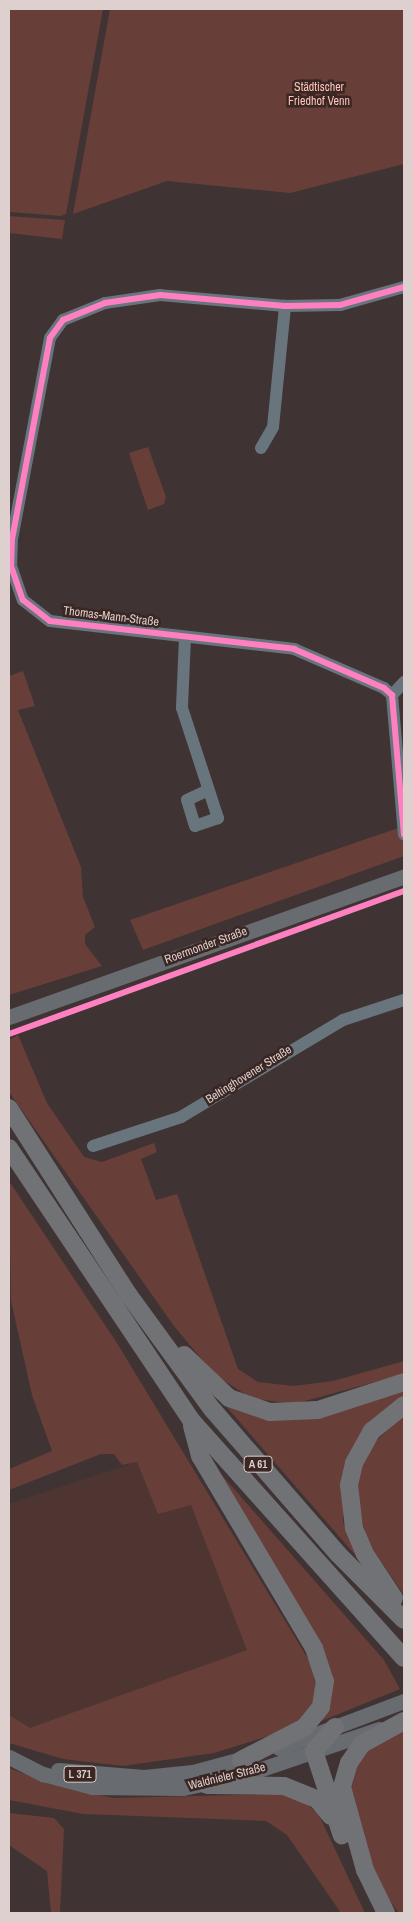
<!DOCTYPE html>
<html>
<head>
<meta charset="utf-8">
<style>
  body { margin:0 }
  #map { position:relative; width:413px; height:1922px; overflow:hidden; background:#3f3433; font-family:"Archivo Narrow",sans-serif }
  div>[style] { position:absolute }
  .built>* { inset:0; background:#4f3531 }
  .green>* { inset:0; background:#683e38 }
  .minor>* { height:12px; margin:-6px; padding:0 6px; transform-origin:6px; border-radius:6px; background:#69757d }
  .major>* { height:15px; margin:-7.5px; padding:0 7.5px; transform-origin:7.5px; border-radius:7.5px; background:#686c70 }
  .highway>* { height:18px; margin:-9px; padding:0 9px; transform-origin:9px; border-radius:9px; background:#717276 }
  .cycleway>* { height:6px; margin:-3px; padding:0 3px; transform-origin:3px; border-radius:3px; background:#ff80c0 }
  span { translate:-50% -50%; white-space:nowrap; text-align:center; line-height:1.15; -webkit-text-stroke:5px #3a2623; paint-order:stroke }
  .shield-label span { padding:1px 4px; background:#3a2623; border:1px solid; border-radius:4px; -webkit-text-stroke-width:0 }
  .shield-label { font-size:11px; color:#ded0ce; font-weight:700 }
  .park-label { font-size:12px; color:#fec3ba }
  .street-label { font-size:12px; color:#ded0ce }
  .frame { position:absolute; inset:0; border:10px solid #ded0ce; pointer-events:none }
</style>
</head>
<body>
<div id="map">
  <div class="built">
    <div style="clip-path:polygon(137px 1462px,158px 1513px,191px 1505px,248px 1650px,30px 1729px,9px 1715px,9px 1504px)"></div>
  </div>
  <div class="green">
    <div style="clip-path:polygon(9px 9px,103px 9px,66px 214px,61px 216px,9px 212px)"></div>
    <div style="clip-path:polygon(110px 9px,404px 9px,404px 164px,290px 193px,167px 181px,73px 214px)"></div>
    <div style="clip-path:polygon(9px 216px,65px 220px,62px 239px,9px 233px)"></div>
    <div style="clip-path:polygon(148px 447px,166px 497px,164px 504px,148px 510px,129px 453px)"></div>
    <div style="clip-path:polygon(23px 671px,35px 706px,18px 710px,81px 867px,83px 897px,95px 927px,85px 935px,85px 944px,102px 966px,9px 995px,9px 676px)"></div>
    <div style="clip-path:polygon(404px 826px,404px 856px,143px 950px,130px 920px)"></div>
    <div style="clip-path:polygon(18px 1035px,47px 1103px,84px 1157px,102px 1162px,154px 1143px,157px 1152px,141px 1159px,156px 1200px,177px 1194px,238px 1369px,258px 1382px,293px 1386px,333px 1381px,404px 1361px,404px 1374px,294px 1404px,251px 1398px,214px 1374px,174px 1326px,9px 1092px,9px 1040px)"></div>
    <div style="clip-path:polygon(9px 1181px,117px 1343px,310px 1662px,317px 1689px,309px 1714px,275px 1734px,214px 1753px,123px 1766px,63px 1759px,9px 1743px,9px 1715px,30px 1728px,247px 1650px,191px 1505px,158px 1514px,137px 1462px,122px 1465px,114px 1454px,101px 1454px,9px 1490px,9px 1469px,52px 1451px,32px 1395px,11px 1301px)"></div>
    <div style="clip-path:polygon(404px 1388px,404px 1400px,344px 1469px,343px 1522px,363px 1564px,218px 1397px,256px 1414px)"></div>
    <div style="clip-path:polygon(404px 1414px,404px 1595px,369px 1544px,359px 1511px,358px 1483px,364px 1453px)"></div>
    <div style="clip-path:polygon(207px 1458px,384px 1660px,400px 1689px,319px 1722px,330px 1683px)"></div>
    <div style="clip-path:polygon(404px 1730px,404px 1913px,399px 1913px,380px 1888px,350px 1794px,358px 1763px,370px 1747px)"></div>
    <div style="clip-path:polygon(9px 1768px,51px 1784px,113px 1798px,280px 1794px,300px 1799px,318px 1813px,365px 1913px,341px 1913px,287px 1835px,266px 1821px,83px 1814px,9px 1800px)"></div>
    <div style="clip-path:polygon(9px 1813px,54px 1818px,64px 1829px,60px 1913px,51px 1913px,47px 1871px,9px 1845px)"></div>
  </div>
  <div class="minor">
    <div style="left:404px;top:287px;width:66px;rotate:164.3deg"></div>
    <div style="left:340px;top:305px;width:55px;rotate:179deg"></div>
    <div style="left:285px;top:306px;width:125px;rotate:-175deg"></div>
    <div style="left:160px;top:295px;width:56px;rotate:171.7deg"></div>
    <div style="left:105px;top:303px;width:45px;rotate:158deg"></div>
    <div style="left:63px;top:320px;width:22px;rotate:126deg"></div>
    <div style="left:50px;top:338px;width:205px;rotate:100.7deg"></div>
    <div style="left:12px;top:539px;width:27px;rotate:92deg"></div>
    <div style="left:11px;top:566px;width:36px;rotate:71deg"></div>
    <div style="left:23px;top:600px;width:34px;rotate:38deg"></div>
    <div style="left:50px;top:621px;width:246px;rotate:6.5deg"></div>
    <div style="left:294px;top:649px;width:98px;rotate:23.4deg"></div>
    <div style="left:384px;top:688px;width:11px;rotate:41deg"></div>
    <div style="left:392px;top:695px;width:140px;rotate:85.1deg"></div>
    <div style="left:261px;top:448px;width:24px;rotate:-60deg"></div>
    <div style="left:273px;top:427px;width:122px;rotate:-84.3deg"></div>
    <div style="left:185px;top:638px;width:70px;rotate:92.5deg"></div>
    <div style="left:182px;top:708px;width:116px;rotate:71.9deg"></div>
    <div style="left:218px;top:818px;width:24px;rotate:161deg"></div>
    <div style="left:195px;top:826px;width:27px;rotate:-107deg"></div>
    <div style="left:187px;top:800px;width:23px;rotate:-25deg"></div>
    <div style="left:392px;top:695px;width:18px;rotate:-47deg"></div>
    <div style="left:93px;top:1146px;width:93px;rotate:-18.2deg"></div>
    <div style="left:181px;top:1117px;width:189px;rotate:-30.9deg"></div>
    <div style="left:343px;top:1020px;width:64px;rotate:-18.2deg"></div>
  </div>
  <div class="major">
    <div style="left:9px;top:1017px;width:419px;rotate:-19.6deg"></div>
    <div style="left:279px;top:1748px;width:134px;rotate:-20.6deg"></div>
    <div style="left:9px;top:1757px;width:38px;rotate:27deg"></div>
    <div style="left:43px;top:1774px;width:51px;rotate:14.9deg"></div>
    <div style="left:92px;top:1787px;width:91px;rotate:0.6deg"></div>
    <div style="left:183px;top:1788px;width:62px;rotate:-12deg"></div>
    <div style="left:244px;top:1775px;width:143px;rotate:-18.8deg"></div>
    <div style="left:58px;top:1770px;width:86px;rotate:4.7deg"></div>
    <div style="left:144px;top:1777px;width:49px;rotate:-5.8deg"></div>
    <div style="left:193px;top:1772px;width:61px;rotate:-15.2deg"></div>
  </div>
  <div class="highway">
    <div style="left:9px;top:1108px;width:221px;rotate:57.4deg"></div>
    <div style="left:128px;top:1294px;width:142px;rotate:53.9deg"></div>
    <div style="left:212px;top:1409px;width:192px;rotate:49deg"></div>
    <div style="left:338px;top:1554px;width:93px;rotate:45deg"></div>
    <div style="left:9px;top:1148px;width:327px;rotate:56.2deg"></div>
    <div style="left:191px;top:1420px;width:319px;rotate:48.2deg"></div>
    <div style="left:184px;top:1355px;width:62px;rotate:43.7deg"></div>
    <div style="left:229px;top:1398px;width:43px;rotate:18.9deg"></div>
    <div style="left:270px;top:1412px;width:48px;rotate:-2.4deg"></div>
    <div style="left:318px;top:1410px;width:90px;rotate:-18deg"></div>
    <div style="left:192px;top:1426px;width:31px;rotate:75deg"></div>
    <div style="left:200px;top:1456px;width:223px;rotate:59.3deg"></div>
    <div style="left:314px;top:1648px;width:35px;rotate:72deg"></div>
    <div style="left:325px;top:1681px;width:26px;rotate:99deg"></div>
    <div style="left:321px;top:1707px;width:26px;rotate:129deg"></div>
    <div style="left:305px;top:1727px;width:72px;rotate:152.7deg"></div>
    <div style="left:394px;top:1598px;width:53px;rotate:-123.4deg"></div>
    <div style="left:365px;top:1554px;width:28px;rotate:-113deg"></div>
    <div style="left:354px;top:1528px;width:43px;rotate:-96.6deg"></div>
    <div style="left:349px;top:1485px;width:23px;rotate:-77deg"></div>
    <div style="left:354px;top:1463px;width:37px;rotate:-61deg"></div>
    <div style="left:372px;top:1431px;width:41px;rotate:-39.1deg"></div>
    <div style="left:335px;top:1727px;width:32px;rotate:131deg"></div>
    <div style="left:314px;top:1751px;width:89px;rotate:71.8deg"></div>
    <div style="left:207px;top:1785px;width:77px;rotate:0.7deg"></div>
    <div style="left:284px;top:1786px;width:35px;rotate:22deg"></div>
    <div style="left:317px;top:1799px;width:22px;rotate:51deg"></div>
    <div style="left:386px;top:1913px;width:48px;rotate:-116deg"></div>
    <div style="left:365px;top:1870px;width:86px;rotate:-105.5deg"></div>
    <div style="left:342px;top:1787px;width:25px;rotate:-74deg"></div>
    <div style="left:349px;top:1763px;width:23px;rotate:-56deg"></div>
    <div style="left:362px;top:1744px;width:48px;rotate:-28.7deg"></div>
  </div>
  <div class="cycleway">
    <div style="left:404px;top:287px;width:66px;rotate:164.3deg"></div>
    <div style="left:340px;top:305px;width:55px;rotate:179deg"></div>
    <div style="left:285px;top:306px;width:125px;rotate:-175deg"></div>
    <div style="left:160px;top:295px;width:56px;rotate:171.7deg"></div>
    <div style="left:105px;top:303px;width:45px;rotate:158deg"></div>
    <div style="left:63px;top:320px;width:22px;rotate:126deg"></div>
    <div style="left:50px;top:338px;width:205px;rotate:100.7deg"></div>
    <div style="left:12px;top:539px;width:27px;rotate:92deg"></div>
    <div style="left:11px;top:566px;width:36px;rotate:71deg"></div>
    <div style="left:23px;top:600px;width:34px;rotate:38deg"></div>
    <div style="left:50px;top:621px;width:246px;rotate:6.5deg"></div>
    <div style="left:294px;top:649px;width:98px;rotate:23.4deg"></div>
    <div style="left:384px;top:688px;width:11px;rotate:41deg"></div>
    <div style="left:392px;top:695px;width:140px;rotate:85.1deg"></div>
    <div style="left:9px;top:1034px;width:420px;rotate:-19.9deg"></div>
  </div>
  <div class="shield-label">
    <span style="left:258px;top:1464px">A 61</span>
    <span style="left:80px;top:1774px">L 371</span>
  </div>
  <div class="park-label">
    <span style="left:319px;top:95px">Städtischer<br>Friedhof Venn</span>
  </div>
  <div class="street-label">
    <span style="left:111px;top:617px;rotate:7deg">Thomas-Mann-Straße</span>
    <span style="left:206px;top:946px;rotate:-20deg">Roermonder Straße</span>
    <span style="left:249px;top:1075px;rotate:-32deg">Beltinghovener Straße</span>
    <span style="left:227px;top:1777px;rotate:-14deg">Waldnieler Straße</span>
  </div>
  <div class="frame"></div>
</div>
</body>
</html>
